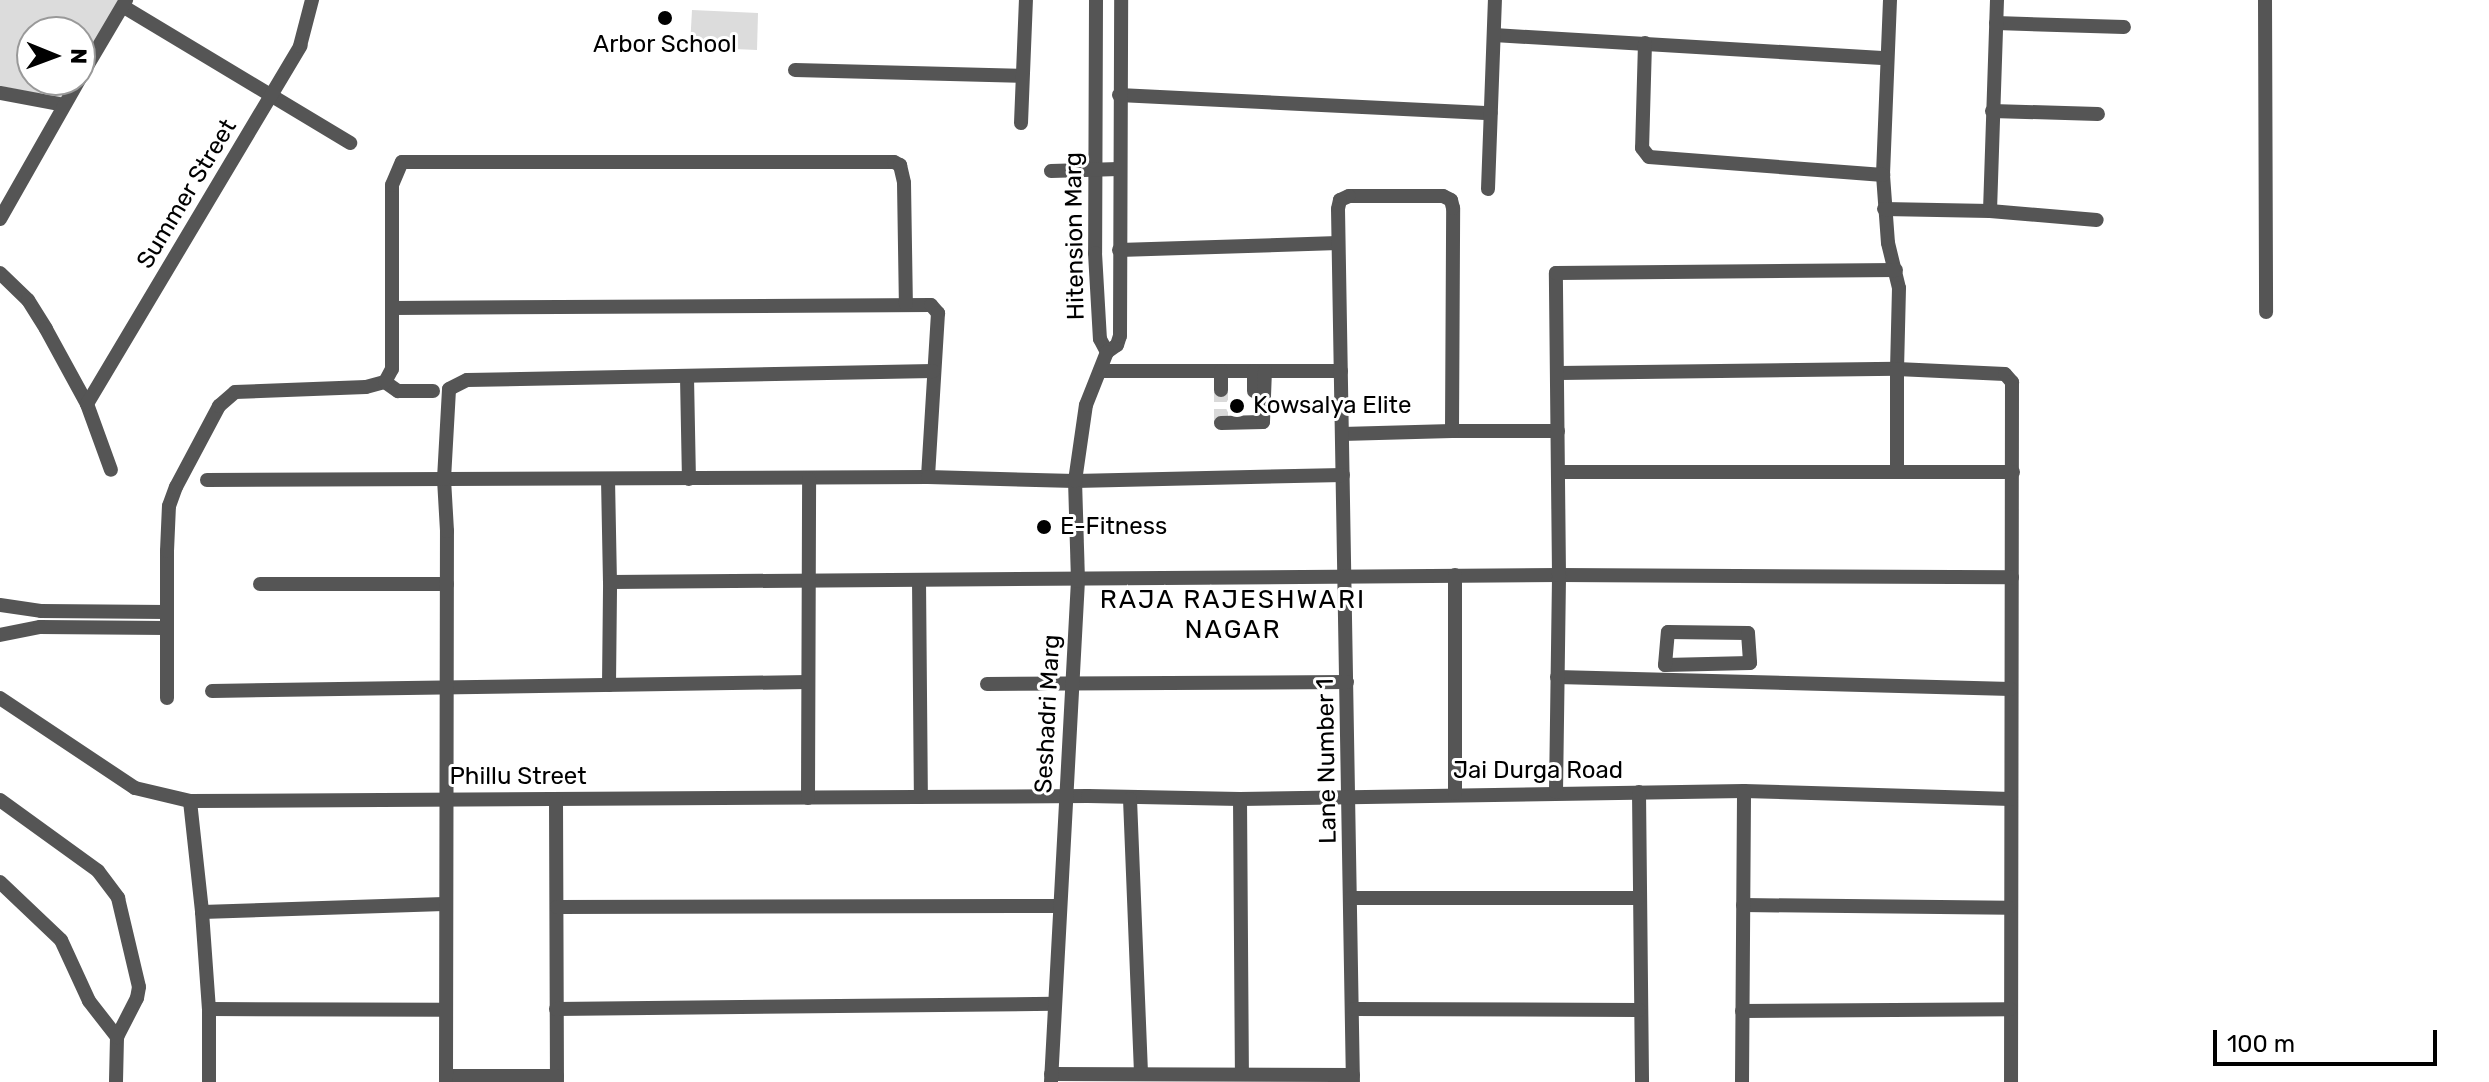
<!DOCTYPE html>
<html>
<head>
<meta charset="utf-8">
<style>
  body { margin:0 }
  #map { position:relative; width:2489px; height:1082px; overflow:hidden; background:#fff; font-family:Rubik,sans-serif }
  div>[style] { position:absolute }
  .green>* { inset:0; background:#dcdcdc }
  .minor-tunnel>* { height:14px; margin-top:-7px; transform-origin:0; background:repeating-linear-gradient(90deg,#d9d9d9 0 14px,transparent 0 21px) }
  .minor>* { height:14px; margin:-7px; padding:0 7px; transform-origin:7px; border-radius:7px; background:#555 }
  .dots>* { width:22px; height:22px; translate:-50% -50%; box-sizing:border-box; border:4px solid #fff; border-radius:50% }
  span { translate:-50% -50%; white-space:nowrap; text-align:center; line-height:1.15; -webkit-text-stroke:6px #fff; paint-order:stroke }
  .poi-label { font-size:24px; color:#000 }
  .left { translate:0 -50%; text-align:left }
  .street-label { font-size:24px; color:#000 }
  .neighbourhood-label { font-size:26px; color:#000; letter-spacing:2px }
  .north { position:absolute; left:16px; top:16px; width:80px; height:80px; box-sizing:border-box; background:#fff; border:2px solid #999; border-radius:50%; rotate:91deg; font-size:22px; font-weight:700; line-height:32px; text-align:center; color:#000 }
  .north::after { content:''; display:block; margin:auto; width:28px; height:36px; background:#000; clip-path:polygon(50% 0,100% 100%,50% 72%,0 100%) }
  .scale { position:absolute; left:2213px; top:1030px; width:224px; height:36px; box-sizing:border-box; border:4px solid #000; border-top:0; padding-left:10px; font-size:24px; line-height:28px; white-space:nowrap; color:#000; -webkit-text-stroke:6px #fff; paint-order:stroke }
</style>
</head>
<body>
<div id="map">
  <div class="green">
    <div style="clip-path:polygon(0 0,119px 0,80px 66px,80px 32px,32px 32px,32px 80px,72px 80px,61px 98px,0 86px)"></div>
    <div style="clip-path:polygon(692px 10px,758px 13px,757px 50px,690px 47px)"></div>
  </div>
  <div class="minor-tunnel">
    <div style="left:1221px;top:423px;width:33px;rotate:-90deg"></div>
  </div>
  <div class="minor">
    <div style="left:1096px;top:0;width:253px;rotate:90.2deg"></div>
    <div style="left:1095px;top:253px;width:86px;rotate:86.7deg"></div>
    <div style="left:1100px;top:339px;width:15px;rotate:62deg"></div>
    <div style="left:1890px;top:0;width:175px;rotate:92.3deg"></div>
    <div style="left:1883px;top:175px;width:68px;rotate:85.8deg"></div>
    <div style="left:1888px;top:243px;width:46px;rotate:76.3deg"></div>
    <div style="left:1899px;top:288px;width:81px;rotate:91.4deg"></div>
    <div style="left:1897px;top:369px;width:108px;rotate:2.7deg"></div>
    <div style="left:2005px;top:374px;width:11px;rotate:49deg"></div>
    <div style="left:2012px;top:382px;width:700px;rotate:90.08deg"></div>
    <div style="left:2265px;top:0;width:312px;rotate:89.8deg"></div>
    <div style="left:124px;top:7px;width:264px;rotate:31deg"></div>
    <div style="left:1996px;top:23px;width:128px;rotate:1.8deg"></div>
    <div style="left:1494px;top:35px;width:393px;rotate:3.4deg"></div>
    <div style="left:1645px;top:43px;width:105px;rotate:91.6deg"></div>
    <div style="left:1642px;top:148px;width:11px;rotate:52deg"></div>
    <div style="left:1649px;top:157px;width:235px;rotate:4.4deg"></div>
    <div style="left:795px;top:70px;width:227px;rotate:1.5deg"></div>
    <div style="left:80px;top:78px;width:91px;rotate:-59.5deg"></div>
    <div style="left:0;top:93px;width:65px;rotate:10.6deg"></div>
    <div style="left:1119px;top:95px;width:372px;rotate:2.8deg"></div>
    <div style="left:1992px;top:111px;width:106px;rotate:1.6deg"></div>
    <div style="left:1021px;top:123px;width:123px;rotate:-87.7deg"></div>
    <div style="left:1051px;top:171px;width:68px;rotate:-1.7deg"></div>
    <div style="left:1488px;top:189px;width:189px;rotate:-87.9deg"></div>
    <div style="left:1884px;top:209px;width:106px;rotate:1.1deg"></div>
    <div style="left:1990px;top:211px;width:107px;rotate:4.8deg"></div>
    <div style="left:1990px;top:211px;width:211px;rotate:-88.1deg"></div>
    <div style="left:0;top:219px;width:160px;rotate:-60.4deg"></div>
    <div style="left:1119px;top:250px;width:219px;rotate:-1.8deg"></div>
    <div style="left:0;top:273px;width:39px;rotate:44deg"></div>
    <div style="left:28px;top:300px;width:34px;rotate:58deg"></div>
    <div style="left:46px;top:329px;width:85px;rotate:61.3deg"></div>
    <div style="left:87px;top:404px;width:70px;rotate:70deg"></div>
    <div style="left:392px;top:308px;width:539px;rotate:-0.32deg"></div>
    <div style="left:931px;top:305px;width:11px;rotate:49deg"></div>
    <div style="left:938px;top:313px;width:164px;rotate:93.5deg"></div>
    <div style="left:1107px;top:352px;width:12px;rotate:-35deg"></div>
    <div style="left:1117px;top:345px;width:9px;rotate:-72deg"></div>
    <div style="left:1120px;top:336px;width:336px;rotate:-89.8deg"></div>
    <div style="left:1100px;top:371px;width:241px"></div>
    <div style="left:1221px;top:371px;width:19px;rotate:90deg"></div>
    <div style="left:1559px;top:373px;width:338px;rotate:-0.7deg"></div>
    <div style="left:1897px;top:369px;width:103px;rotate:90deg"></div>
    <div style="left:687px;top:377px;width:102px;rotate:88.9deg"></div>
    <div style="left:385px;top:382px;width:16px;rotate:35deg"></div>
    <div style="left:398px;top:391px;width:35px"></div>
    <div style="left:1254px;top:391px;width:20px;rotate:-90deg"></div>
    <div style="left:87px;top:404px;width:417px;rotate:-59.2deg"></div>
    <div style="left:300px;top:46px;width:48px;rotate:-75.4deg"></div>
    <div style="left:1221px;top:423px;width:42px;rotate:-1.4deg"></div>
    <div style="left:1263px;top:422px;width:51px;rotate:-87.8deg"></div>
    <div style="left:1452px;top:431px;width:106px"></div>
    <div style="left:1342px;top:434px;width:110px;rotate:-1.6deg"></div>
    <div style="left:1452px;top:431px;width:223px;rotate:-89.7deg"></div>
    <div style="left:1453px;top:208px;width:8px;rotate:-104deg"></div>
    <div style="left:1451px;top:200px;width:9px;rotate:-153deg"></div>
    <div style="left:1443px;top:196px;width:94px;rotate:180deg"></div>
    <div style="left:1349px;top:196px;width:10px;rotate:156deg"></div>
    <div style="left:1340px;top:200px;width:9px;rotate:103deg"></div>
    <div style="left:1338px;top:209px;width:873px;rotate:89.02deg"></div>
    <div style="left:1559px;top:472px;width:454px"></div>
    <div style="left:608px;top:479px;width:103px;rotate:88.9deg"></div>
    <div style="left:207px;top:480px;width:721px;rotate:-0.24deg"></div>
    <div style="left:928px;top:477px;width:147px;rotate:1.6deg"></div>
    <div style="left:1075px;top:481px;width:268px;rotate:-1.3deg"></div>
    <div style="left:919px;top:580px;width:217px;rotate:89.5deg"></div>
    <div style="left:260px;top:584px;width:187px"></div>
    <div style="left:0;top:605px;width:41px;rotate:8.3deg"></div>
    <div style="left:41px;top:611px;width:126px;rotate:0.5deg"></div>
    <div style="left:1668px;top:632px;width:80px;rotate:0.7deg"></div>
    <div style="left:1748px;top:633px;width:30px;rotate:86deg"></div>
    <div style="left:1750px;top:663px;width:85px;rotate:178.7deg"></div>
    <div style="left:1665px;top:665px;width:33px;rotate:-85deg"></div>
    <div style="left:0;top:635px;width:41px;rotate:-11.3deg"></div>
    <div style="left:40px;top:627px;width:127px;rotate:0.5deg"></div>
    <div style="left:1557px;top:677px;width:454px;rotate:1.5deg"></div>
    <div style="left:987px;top:684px;width:360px;rotate:-0.3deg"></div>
    <div style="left:609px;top:685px;width:103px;rotate:-89.4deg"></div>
    <div style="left:610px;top:582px;width:949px;rotate:-0.42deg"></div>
    <div style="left:1559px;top:575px;width:453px;rotate:0.3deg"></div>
    <div style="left:212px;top:691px;width:596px;rotate:-0.87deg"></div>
    <div style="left:0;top:698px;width:162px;rotate:33.7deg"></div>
    <div style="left:135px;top:788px;width:57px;rotate:13.3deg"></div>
    <div style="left:190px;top:801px;width:898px;rotate:-0.32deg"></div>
    <div style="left:1088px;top:796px;width:152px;rotate:1.1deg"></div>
    <div style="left:1240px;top:799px;width:504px;rotate:-0.91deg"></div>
    <div style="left:1744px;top:791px;width:267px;rotate:1.7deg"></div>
    <div style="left:167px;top:698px;width:147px;rotate:-90deg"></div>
    <div style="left:167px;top:551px;width:45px;rotate:-87.5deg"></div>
    <div style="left:169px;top:506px;width:20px;rotate:-70deg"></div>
    <div style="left:176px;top:487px;width:92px;rotate:-62deg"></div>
    <div style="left:219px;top:406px;width:21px;rotate:-41deg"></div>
    <div style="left:235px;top:392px;width:131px;rotate:-2.2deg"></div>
    <div style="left:366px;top:387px;width:20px;rotate:-15deg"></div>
    <div style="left:385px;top:382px;width:15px;rotate:-62deg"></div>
    <div style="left:392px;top:369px;width:184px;rotate:-90deg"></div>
    <div style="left:392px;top:185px;width:25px;rotate:-67deg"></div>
    <div style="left:402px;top:162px;width:492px"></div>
    <div style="left:894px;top:162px;width:7px;rotate:27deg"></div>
    <div style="left:900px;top:165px;width:18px;rotate:77deg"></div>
    <div style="left:904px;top:183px;width:121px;rotate:89.1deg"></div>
    <div style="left:1556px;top:792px;width:217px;rotate:-89.2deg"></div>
    <div style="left:1559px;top:575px;width:302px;rotate:-90.6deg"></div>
    <div style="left:1556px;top:273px;width:340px;rotate:-0.5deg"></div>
    <div style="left:1639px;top:792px;width:290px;rotate:89.4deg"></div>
    <div style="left:1455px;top:793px;width:218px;rotate:-90deg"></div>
    <div style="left:808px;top:798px;width:319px;rotate:-89.8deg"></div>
    <div style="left:556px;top:799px;width:283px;rotate:89.8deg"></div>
    <div style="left:1130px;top:799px;width:274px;rotate:87.7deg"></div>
    <div style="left:1240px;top:799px;width:273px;rotate:89.6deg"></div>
    <div style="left:0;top:800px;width:121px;rotate:35.9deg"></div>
    <div style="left:98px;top:871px;width:34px;rotate:53deg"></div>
    <div style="left:118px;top:898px;width:91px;rotate:76.7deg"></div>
    <div style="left:139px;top:987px;width:11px;rotate:100deg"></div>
    <div style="left:137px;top:998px;width:44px;rotate:117.1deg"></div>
    <div style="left:117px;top:1037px;width:45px;rotate:91.3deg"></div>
    <div style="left:190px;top:801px;width:112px;rotate:83.8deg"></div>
    <div style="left:202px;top:912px;width:242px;rotate:-1.9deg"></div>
    <div style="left:0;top:882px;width:84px;rotate:43.6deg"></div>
    <div style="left:61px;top:940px;width:67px;rotate:65.3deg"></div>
    <div style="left:89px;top:1001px;width:46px;rotate:52.1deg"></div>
    <div style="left:1351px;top:898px;width:287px"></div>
    <div style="left:1743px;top:905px;width:266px;rotate:0.6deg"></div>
    <div style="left:557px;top:907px;width:503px;rotate:-0.11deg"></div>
    <div style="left:202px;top:912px;width:97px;rotate:85.9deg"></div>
    <div style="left:209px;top:1009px;width:73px;rotate:90deg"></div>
    <div style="left:209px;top:1009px;width:236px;rotate:0.2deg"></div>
    <div style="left:556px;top:1009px;width:498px;rotate:-0.6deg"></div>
    <div style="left:1354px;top:1009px;width:285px;rotate:0.2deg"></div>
    <div style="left:1742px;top:1011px;width:268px;rotate:-0.4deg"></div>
    <div style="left:1051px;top:1074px;width:302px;rotate:0.2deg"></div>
    <div style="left:446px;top:1076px;width:111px"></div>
    <div style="left:446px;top:1082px;width:551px;rotate:-89.9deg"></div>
    <div style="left:447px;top:531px;width:52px;rotate:-93.3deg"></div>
    <div style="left:444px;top:479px;width:90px;rotate:-86.8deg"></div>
    <div style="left:449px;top:389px;width:20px;rotate:-27deg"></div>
    <div style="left:467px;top:380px;width:466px;rotate:-1.1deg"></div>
    <div style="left:1051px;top:1082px;width:502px;rotate:-86.92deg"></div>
    <div style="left:1078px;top:581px;width:100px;rotate:-91.7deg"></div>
    <div style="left:1075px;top:481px;width:77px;rotate:-81.8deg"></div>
    <div style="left:1086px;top:405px;width:57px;rotate:-68.4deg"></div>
    <div style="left:1742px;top:1082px;width:291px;rotate:-89.6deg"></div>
  </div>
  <div class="dots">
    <div style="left:665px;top:18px;background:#000"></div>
    <div style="left:1237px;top:406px;background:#000"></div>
    <div style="left:1044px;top:527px;background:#000"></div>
  </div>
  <div class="poi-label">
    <span style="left:665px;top:45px">Arbor School</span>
    <span class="left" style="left:1253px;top:406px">Kowsalya Elite</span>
    <span class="left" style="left:1060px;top:527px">E-Fitness</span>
  </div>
  <div class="street-label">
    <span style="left:187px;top:194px;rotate:-59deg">Summer Street</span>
    <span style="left:1075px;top:236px;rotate:-91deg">Hitension Marg</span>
    <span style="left:1048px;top:714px;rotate:-87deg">Seshadri Marg</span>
    <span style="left:1327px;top:761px;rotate:-91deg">Lane Number 1</span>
    <span style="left:1538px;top:771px">Jai Durga Road</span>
    <span style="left:518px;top:777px">Phillu Street</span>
  </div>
  <div class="neighbourhood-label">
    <span style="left:1233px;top:615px">RAJA RAJESHWARI<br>NAGAR</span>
  </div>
  <div class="north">N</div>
  <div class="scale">100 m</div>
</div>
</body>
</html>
